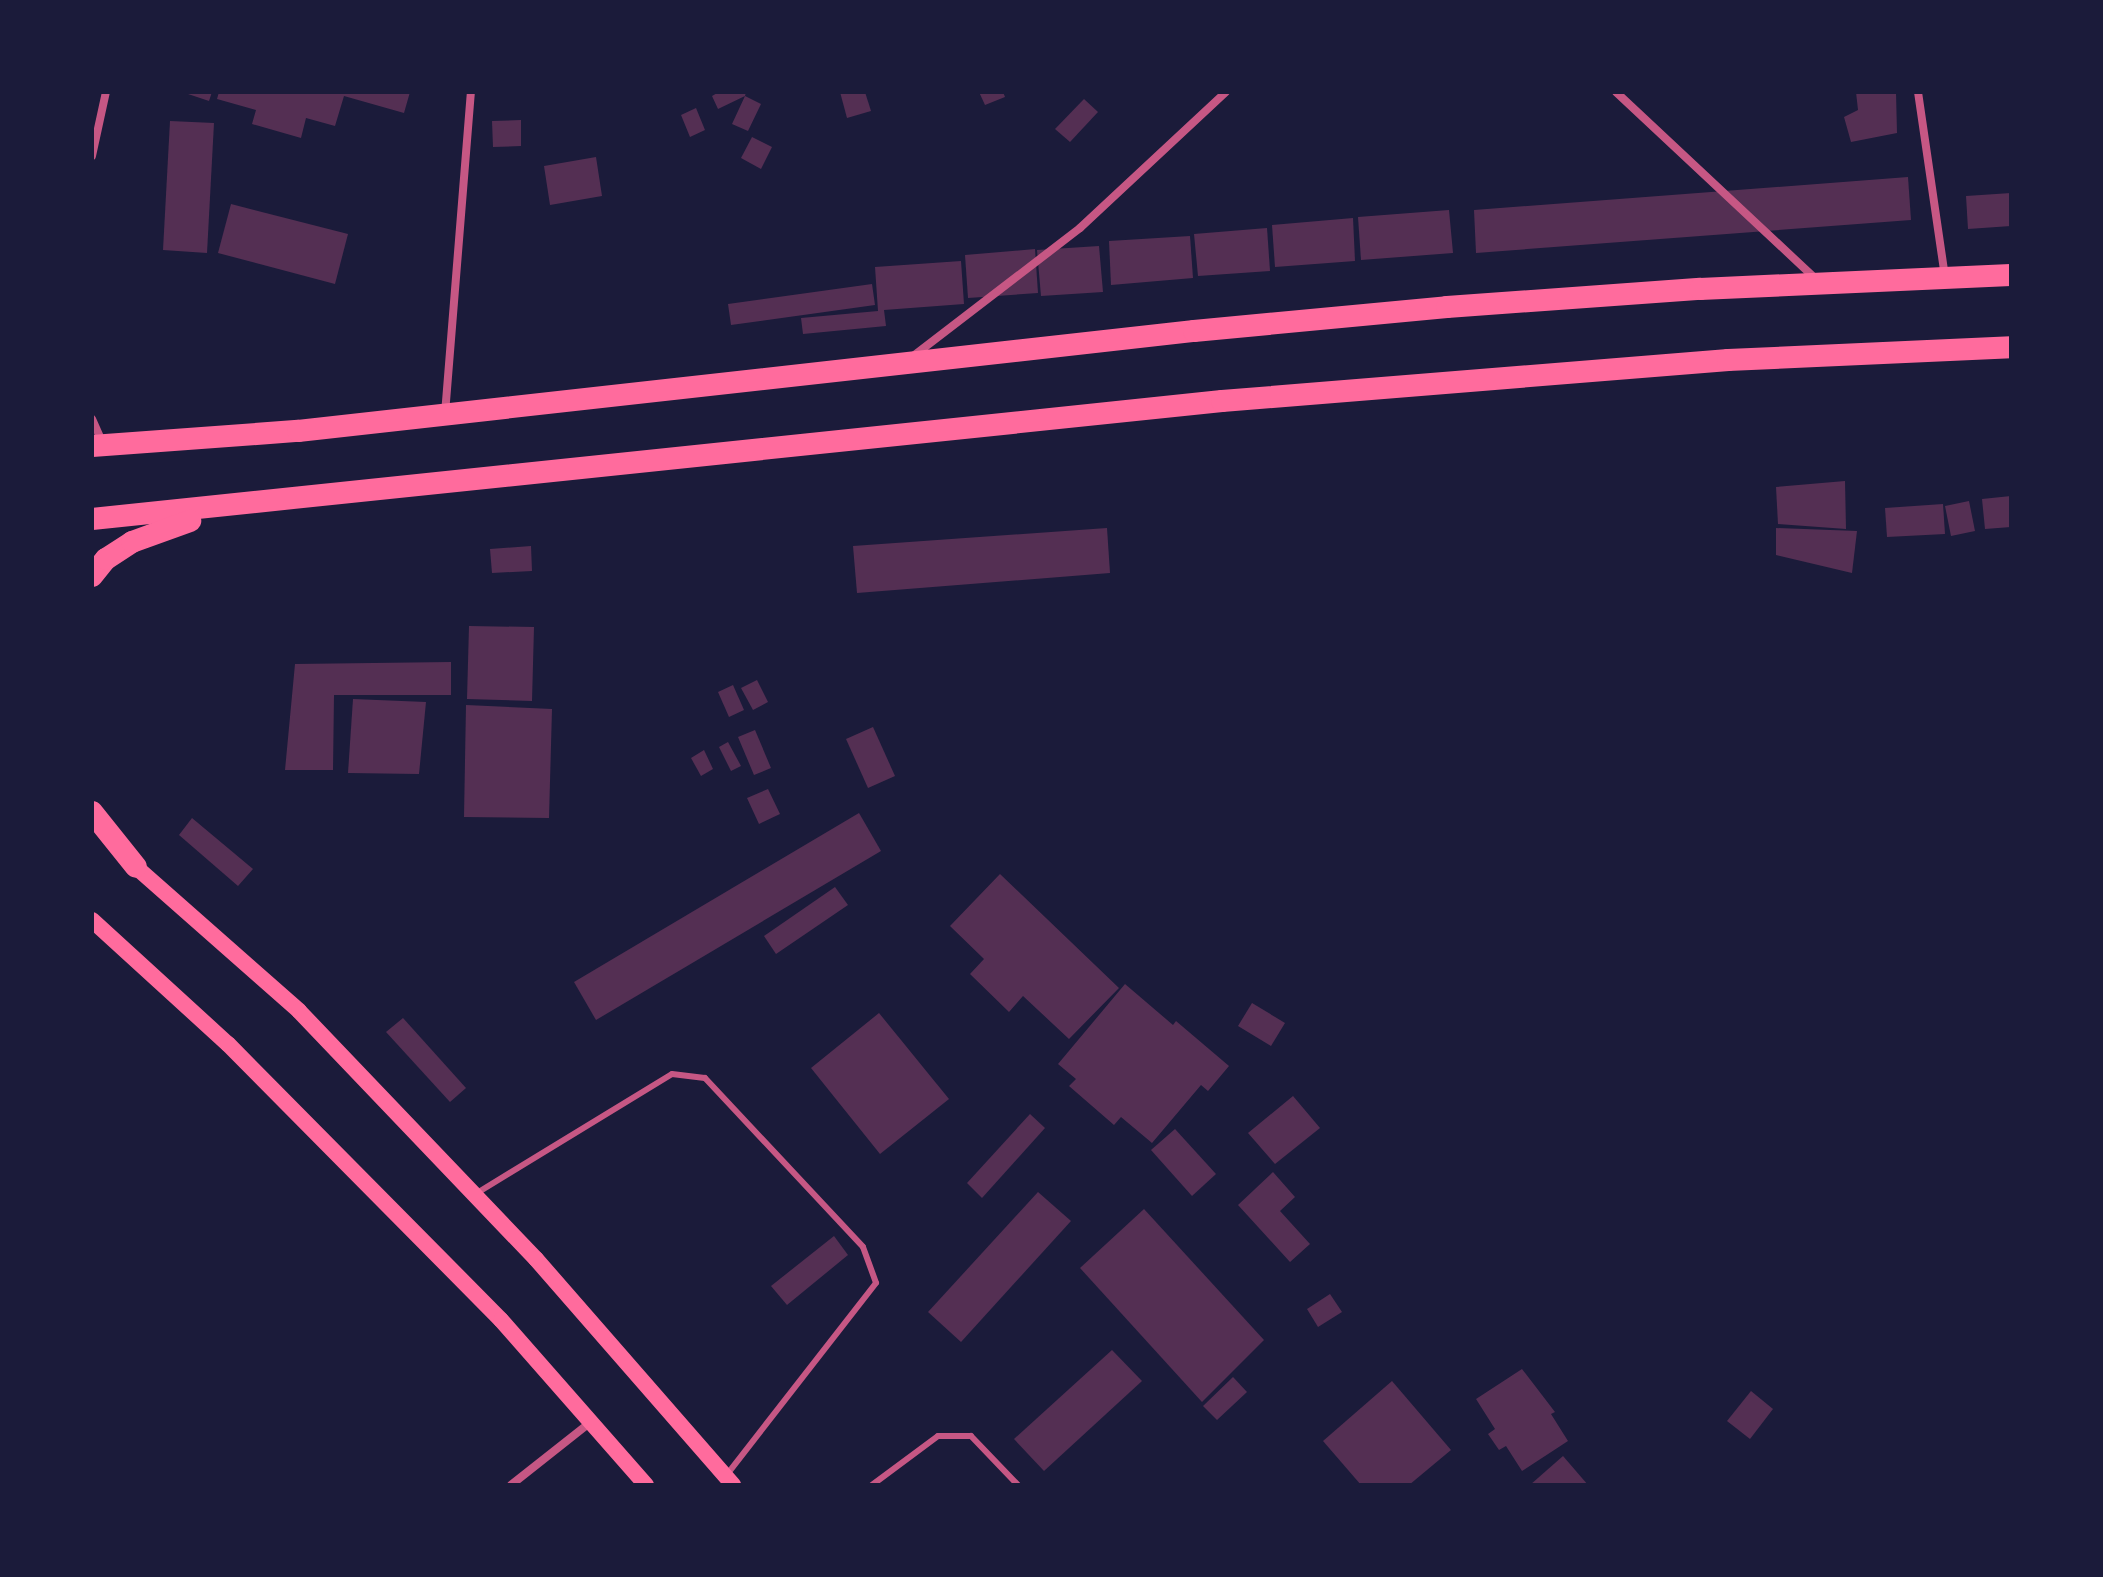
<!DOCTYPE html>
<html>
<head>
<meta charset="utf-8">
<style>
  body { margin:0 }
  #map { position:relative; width:2103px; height:1577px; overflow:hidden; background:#1b1b3a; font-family:"Times New Roman",serif }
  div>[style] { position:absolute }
  .building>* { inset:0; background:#542f53 }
  .service>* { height:6px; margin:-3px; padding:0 3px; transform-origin:3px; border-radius:3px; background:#c65784 }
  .minor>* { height:8px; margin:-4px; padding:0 4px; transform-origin:4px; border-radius:4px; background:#c65784 }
  .secondary>* { height:16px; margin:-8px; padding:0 8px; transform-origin:8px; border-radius:8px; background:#ff6b9d }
  .trunk>* { height:22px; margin:-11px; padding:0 11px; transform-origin:11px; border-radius:11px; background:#ff6b9d }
  span { translate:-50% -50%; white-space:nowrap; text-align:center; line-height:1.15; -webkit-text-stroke:7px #1b1b3a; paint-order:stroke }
  .frame { position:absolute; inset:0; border:94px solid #1b1b3a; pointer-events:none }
</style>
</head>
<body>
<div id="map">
  <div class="building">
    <div style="clip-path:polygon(182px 92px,212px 92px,209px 101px)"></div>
    <div style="clip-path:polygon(219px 92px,410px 92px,404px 113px,344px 96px,335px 126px,306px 118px,301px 138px,252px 124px,256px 110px,217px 99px)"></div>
    <div style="clip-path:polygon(719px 92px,746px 92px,745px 96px,761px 104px,748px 131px,732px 124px,745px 96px,718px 109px,712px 96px)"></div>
    <div style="clip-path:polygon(840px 92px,865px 92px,871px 111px,847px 118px)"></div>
    <div style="clip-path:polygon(979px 92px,1003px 92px,1005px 97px,985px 105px)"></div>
    <div style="clip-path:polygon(1856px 92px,1896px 92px,1897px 133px,1851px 142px,1844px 117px,1858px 110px)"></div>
    <div style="clip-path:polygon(1084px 99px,1098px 112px,1070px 142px,1055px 129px)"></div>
    <div style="clip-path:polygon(696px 108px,705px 130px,690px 137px,681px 115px)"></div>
    <div style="clip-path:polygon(521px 120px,521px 146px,493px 147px,492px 121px)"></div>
    <div style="clip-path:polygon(170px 121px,214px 123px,207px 253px,163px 250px)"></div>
    <div style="clip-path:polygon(752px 137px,772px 147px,761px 169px,741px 158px)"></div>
    <div style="clip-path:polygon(596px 157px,602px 196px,550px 205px,544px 166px)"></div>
    <div style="clip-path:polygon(1908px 177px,1911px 220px,1476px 253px,1474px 210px)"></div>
    <div style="clip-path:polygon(2011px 193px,2011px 226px,1968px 229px,1966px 196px)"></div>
    <div style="clip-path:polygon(231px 204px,348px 234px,335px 284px,218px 253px)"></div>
    <div style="clip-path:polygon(1449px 210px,1453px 253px,1361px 260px,1358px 217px)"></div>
    <div style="clip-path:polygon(1353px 218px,1355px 261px,1275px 267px,1272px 225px)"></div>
    <div style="clip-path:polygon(1267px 228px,1270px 271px,1198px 276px,1194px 234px)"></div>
    <div style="clip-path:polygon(1190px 236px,1193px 278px,1111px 285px,1109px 241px)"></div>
    <div style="clip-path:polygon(1099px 246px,1103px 292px,1041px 296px,1037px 250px)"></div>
    <div style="clip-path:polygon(1035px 249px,1038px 293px,968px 298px,965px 255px)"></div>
    <div style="clip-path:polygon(961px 261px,964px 304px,884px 310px,886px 326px,803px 334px,801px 318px,878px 311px,875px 267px)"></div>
    <div style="clip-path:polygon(872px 284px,875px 305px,731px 325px,728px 304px)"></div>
    <div style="clip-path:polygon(1845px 481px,1846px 529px,1778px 524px,1776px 487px)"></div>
    <div style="clip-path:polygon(2011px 496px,2011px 527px,1985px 529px,1982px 499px)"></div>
    <div style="clip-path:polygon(1969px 501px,1975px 531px,1951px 536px,1945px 506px)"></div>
    <div style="clip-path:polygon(1943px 504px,1945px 534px,1887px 537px,1885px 508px)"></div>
    <div style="clip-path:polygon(1107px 528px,1110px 573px,857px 593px,853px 546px)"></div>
    <div style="clip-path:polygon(1776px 528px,1857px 531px,1852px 573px,1776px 555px)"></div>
    <div style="clip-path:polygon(531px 546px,532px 571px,492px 573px,490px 549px)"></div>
    <div style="clip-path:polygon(469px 626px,534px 627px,532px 701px,467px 699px)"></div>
    <div style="clip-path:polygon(451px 662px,451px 695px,334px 695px,333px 770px,285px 770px,295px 664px)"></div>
    <div style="clip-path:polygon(757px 680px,768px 702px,753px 710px,741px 688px)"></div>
    <div style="clip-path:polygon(733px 685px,744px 710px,729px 717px,718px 692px)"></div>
    <div style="clip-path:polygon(353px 699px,426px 702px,419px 774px,348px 773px)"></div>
    <div style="clip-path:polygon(466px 705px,552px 709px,549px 818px,464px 817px)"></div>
    <div style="clip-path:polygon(873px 727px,895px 776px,868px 788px,846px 739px)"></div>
    <div style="clip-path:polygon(755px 730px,771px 768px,754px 775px,738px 737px)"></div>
    <div style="clip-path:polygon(728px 742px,741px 766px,731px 771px,719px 747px)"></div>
    <div style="clip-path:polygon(704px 750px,713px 769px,701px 776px,691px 758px)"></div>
    <div style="clip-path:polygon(768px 789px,780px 814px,759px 824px,747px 798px)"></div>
    <div style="clip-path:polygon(859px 813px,881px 851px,596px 1020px,574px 982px)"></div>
    <div style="clip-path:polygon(192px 818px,253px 869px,238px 886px,179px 835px)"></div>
    <div style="clip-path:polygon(1000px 874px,1119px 988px,1069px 1039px,1023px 996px,1009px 1012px,970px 974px,984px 959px,950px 926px)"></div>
    <div style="clip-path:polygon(835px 887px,848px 905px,776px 954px,764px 936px)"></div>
    <div style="clip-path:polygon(1125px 984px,1173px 1025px,1176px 1021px,1229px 1066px,1208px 1091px,1201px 1085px,1152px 1143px,1121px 1117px,1114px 1125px,1069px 1086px,1076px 1079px,1058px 1064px)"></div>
    <div style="clip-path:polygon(1252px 1003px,1285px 1023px,1271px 1046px,1238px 1026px)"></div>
    <div style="clip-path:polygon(879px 1013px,949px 1099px,880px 1154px,811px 1068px)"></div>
    <div style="clip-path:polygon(403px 1018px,466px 1088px,450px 1102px,386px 1032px)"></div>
    <div style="clip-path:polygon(1293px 1096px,1320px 1128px,1275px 1164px,1248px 1133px)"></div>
    <div style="clip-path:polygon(1030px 1114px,1045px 1128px,982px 1198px,967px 1183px)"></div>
    <div style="clip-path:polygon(1175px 1129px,1216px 1174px,1192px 1196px,1151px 1150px)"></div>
    <div style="clip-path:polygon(1273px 1172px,1295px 1197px,1280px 1211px,1310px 1244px,1290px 1262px,1238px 1205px)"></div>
    <div style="clip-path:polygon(1038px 1192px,1071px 1221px,961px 1342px,928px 1312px)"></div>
    <div style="clip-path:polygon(1144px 1209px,1264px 1340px,1202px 1402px,1080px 1268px)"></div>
    <div style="clip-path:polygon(834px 1236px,848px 1255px,787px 1305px,771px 1286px)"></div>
    <div style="clip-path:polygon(1330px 1294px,1342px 1312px,1318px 1327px,1307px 1309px)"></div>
    <div style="clip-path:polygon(1112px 1350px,1142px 1381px,1044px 1471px,1014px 1439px)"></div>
    <div style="clip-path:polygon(1522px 1369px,1555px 1412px,1551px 1414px,1568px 1441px,1522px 1471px,1506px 1446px,1499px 1450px,1488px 1434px,1495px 1429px,1476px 1399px)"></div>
    <div style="clip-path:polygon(1233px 1377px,1247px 1392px,1217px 1420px,1203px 1406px)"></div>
    <div style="clip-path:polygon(1392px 1381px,1451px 1450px,1409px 1485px,1361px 1485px,1323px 1441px)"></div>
    <div style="clip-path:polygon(1751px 1391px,1773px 1409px,1750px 1439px,1727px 1421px)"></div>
    <div style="clip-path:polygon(1563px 1456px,1588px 1485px,1530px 1485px)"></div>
  </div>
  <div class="service">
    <div style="left:477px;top:1193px;width:228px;rotate:-31.4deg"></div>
    <div style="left:672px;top:1074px;width:33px;rotate:7deg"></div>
    <div style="left:705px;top:1078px;width:231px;rotate:46.9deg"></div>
    <div style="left:863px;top:1247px;width:38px;rotate:70deg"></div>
    <div style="left:876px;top:1283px;width:244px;rotate:127.9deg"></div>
    <div style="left:872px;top:1485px;width:82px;rotate:-36.6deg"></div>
    <div style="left:938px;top:1436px;width:33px"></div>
    <div style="left:971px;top:1436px;width:68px;rotate:46.2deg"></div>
  </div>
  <div class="minor">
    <div style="left:1616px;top:92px;width:274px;rotate:43.1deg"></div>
    <div style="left:1918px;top:92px;width:187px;rotate:81.7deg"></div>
    <div style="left:92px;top:156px;width:66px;rotate:-77.7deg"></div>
    <div style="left:912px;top:357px;width:212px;rotate:-37.5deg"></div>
    <div style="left:1080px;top:228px;width:200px;rotate:-43deg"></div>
    <div style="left:445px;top:414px;width:323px;rotate:-85.4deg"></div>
    <div style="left:92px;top:419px;width:24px;rotate:66deg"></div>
    <div style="left:511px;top:1485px;width:103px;rotate:-38.3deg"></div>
  </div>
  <div class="secondary">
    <div style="left:128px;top:860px;width:228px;rotate:41.4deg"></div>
    <div style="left:299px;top:1011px;width:343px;rotate:46.3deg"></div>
    <div style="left:536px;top:1259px;width:300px;rotate:48.9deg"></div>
    <div style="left:92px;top:920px;width:184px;rotate:42.4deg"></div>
    <div style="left:228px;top:1044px;width:388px;rotate:45.3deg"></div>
    <div style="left:501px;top:1320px;width:220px;rotate:48.7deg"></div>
  </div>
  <div class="trunk">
    <div style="left:92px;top:446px;width:207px;rotate:-4.2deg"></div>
    <div style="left:298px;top:431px;width:902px;rotate:-6.37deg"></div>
    <div style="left:1194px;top:331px;width:254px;rotate:-5.4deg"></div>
    <div style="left:1447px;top:307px;width:254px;rotate:-4.1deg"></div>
    <div style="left:1700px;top:289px;width:311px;rotate:-2.6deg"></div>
    <div style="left:92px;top:519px;width:1136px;rotate:-5.96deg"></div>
    <div style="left:1222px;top:401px;width:508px;rotate:-4.63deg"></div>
    <div style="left:1728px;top:360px;width:283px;rotate:-2.6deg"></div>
    <div style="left:92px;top:576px;width:22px;rotate:-51deg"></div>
    <div style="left:106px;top:559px;width:31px;rotate:-33deg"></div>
    <div style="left:132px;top:542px;width:62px;rotate:-19.9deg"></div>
    <div style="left:92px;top:812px;width:70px;rotate:51.3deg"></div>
  </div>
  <div class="frame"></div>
</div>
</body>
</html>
